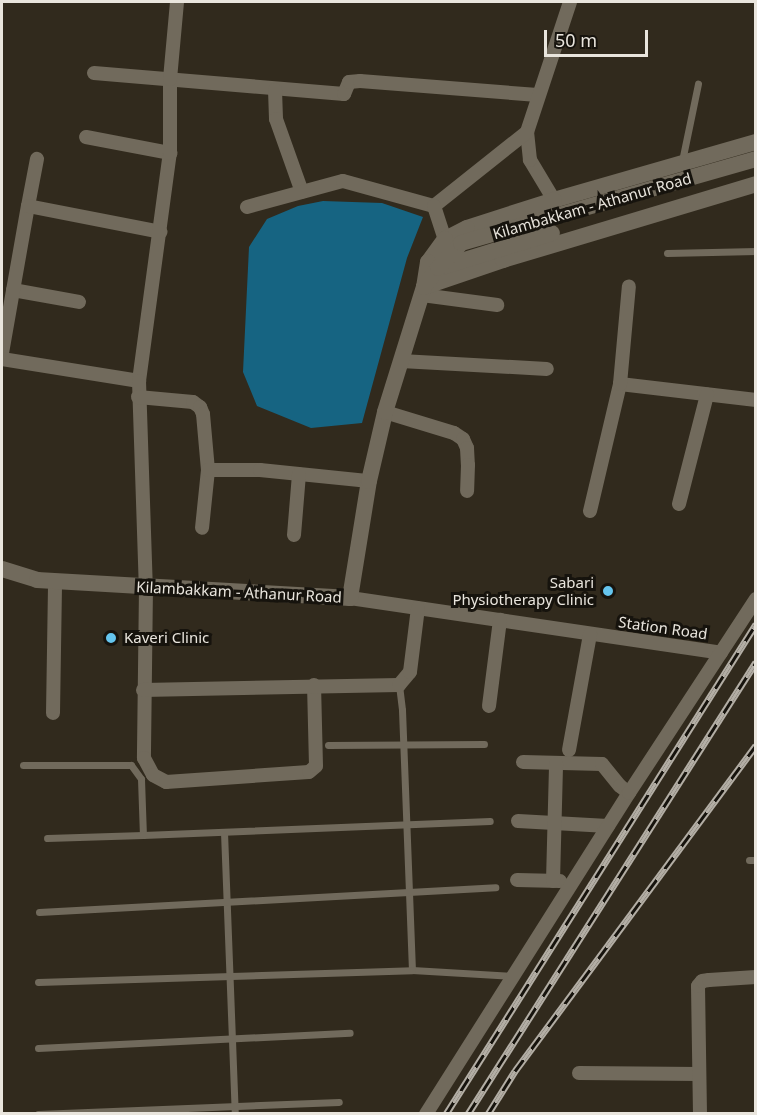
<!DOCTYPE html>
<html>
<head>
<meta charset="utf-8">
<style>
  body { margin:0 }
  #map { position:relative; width:757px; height:1115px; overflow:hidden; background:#312a1d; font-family:"Noto Sans",sans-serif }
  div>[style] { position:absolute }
  .water>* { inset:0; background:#166482 }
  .service>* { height:7px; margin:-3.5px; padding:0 3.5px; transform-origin:3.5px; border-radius:3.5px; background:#716a5c }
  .minor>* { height:14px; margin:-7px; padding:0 7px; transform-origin:7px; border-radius:7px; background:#716a5c }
  .tertiary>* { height:16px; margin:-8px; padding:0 8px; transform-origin:8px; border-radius:8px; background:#716a5c }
  .rail>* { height:7px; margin-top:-3.5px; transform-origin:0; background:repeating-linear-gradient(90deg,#16130d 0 14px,#b3aea5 0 28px); box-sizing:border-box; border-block:2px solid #b3aea5 }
  .dots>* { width:16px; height:16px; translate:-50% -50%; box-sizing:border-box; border:3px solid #16130d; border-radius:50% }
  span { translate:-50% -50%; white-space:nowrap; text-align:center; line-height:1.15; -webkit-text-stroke:6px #16130d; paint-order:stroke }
  .street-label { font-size:15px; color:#e9e5dd }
  .poi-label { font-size:15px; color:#e9e5dd }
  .right { translate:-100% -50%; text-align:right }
  .left { translate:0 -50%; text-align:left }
  .frame { position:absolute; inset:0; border:3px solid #e9e5dd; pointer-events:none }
  .scale { position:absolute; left:544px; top:30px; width:104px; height:27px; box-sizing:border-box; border:3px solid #e9e5dd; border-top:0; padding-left:8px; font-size:18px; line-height:21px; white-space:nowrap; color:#e9e5dd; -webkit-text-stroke:4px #16130d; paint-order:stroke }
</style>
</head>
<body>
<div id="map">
  <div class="water">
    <div style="clip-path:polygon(323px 201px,382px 203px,423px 217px,407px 258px,362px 423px,311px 428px,257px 406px,243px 372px,249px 247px,267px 219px,298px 206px)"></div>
  </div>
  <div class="service">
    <div style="left:682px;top:161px;width:79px;rotate:-78.3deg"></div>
    <div style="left:667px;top:253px;width:89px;rotate:-1.3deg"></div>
    <div style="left:399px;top:685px;width:25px;rotate:83deg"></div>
    <div style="left:402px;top:710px;width:260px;rotate:87.8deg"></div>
    <div style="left:412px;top:970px;width:102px;rotate:3.4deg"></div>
    <div style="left:328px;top:745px;width:156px;rotate:-0.4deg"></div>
    <div style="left:23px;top:765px;width:108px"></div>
    <div style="left:131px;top:765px;width:17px;rotate:54deg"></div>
    <div style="left:141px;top:779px;width:56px;rotate:88deg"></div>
    <div style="left:143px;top:835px;width:96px;rotate:178.2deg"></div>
    <div style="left:224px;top:832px;width:282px;rotate:87.8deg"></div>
    <div style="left:143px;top:835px;width:347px;rotate:-2.3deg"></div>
    <div style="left:749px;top:860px;width:7px"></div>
    <div style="left:39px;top:912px;width:457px;rotate:-3.1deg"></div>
    <div style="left:38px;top:982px;width:374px;rotate:-1.8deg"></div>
    <div style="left:38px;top:1048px;width:312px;rotate:-2.8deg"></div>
    <div style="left:38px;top:1114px;width:301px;rotate:-2.3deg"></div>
  </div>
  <div class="minor">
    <div style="left:94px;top:73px;width:251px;rotate:4.8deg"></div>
    <div style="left:344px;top:94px;width:13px;rotate:-67deg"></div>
    <div style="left:349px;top:82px;width:11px;rotate:-5deg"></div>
    <div style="left:360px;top:81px;width:178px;rotate:4.5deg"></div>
    <div style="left:275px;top:90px;width:29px;rotate:88deg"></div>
    <div style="left:276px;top:119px;width:77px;rotate:70.4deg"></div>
    <div style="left:86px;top:137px;width:86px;rotate:10.8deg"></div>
    <div style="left:554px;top:200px;width:47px;rotate:-121deg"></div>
    <div style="left:530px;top:160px;width:28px;rotate:-96deg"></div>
    <div style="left:527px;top:132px;width:137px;rotate:-71.7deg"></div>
    <div style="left:28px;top:206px;width:48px;rotate:-79.2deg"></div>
    <div style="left:434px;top:206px;width:119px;rotate:-38.5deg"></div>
    <div style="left:247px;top:207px;width:99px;rotate:-15.2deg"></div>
    <div style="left:343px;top:181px;width:94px;rotate:15.4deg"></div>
    <div style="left:434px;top:206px;width:35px;rotate:72deg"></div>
    <div style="left:13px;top:290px;width:67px;rotate:10.3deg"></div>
    <div style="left:422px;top:295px;width:76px;rotate:7.6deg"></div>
    <div style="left:2px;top:353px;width:149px;rotate:-80deg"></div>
    <div style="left:28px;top:206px;width:135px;rotate:11.1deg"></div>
    <div style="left:2px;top:359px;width:139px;rotate:9.1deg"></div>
    <div style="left:139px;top:381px;width:230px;rotate:-82.3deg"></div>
    <div style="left:170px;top:153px;width:74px;rotate:-90deg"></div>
    <div style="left:170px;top:79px;width:77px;rotate:-84.8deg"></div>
    <div style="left:401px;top:361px;width:146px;rotate:3.1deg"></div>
    <div style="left:139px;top:381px;width:206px;rotate:88.1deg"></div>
    <div style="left:146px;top:587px;width:171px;rotate:90.7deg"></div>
    <div style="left:144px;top:758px;width:19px;rotate:62deg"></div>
    <div style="left:153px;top:775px;width:15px;rotate:28deg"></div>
    <div style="left:166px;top:782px;width:143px;rotate:-4deg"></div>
    <div style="left:309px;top:772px;width:9px;rotate:-41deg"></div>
    <div style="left:316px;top:766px;width:81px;rotate:-91.4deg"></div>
    <div style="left:620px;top:384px;width:137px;rotate:6.7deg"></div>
    <div style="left:138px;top:397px;width:55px;rotate:5.2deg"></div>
    <div style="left:193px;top:402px;width:9px;rotate:36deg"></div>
    <div style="left:200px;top:407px;width:8px;rotate:67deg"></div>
    <div style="left:203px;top:414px;width:56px;rotate:84.9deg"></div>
    <div style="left:208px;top:470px;width:58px;rotate:95.9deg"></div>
    <div style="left:385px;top:412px;width:72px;rotate:16.9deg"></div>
    <div style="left:454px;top:433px;width:11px;rotate:34deg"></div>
    <div style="left:463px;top:439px;width:10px;rotate:66deg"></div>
    <div style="left:467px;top:448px;width:17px;rotate:87deg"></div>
    <div style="left:468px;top:465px;width:26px;rotate:92deg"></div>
    <div style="left:208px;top:470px;width:52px"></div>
    <div style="left:260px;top:470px;width:110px;rotate:5.8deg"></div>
    <div style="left:679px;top:504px;width:113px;rotate:-75.6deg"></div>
    <div style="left:590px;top:511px;width:130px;rotate:-76.7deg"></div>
    <div style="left:620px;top:384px;width:98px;rotate:-84.8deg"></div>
    <div style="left:294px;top:535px;width:61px;rotate:-85.3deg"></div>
    <div style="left:350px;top:598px;width:375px;rotate:8.4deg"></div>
    <div style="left:143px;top:690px;width:256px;rotate:-1.1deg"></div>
    <div style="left:399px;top:685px;width:17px;rotate:-50deg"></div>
    <div style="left:410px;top:672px;width:64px;rotate:-82.9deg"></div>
    <div style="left:489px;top:706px;width:87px;rotate:-82.7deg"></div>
    <div style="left:53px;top:713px;width:132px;rotate:-89.1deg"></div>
    <div style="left:569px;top:750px;width:118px;rotate:-79.7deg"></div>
    <div style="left:523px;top:762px;width:79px;rotate:1.5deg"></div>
    <div style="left:602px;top:764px;width:28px;rotate:51deg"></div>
    <div style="left:620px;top:786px;width:11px;rotate:38deg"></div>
    <div style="left:518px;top:821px;width:90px;rotate:3.2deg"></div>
    <div style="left:517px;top:880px;width:43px;rotate:1.3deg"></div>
    <div style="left:553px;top:881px;width:117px;rotate:-88.5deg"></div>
    <div style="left:579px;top:1073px;width:120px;rotate:0.5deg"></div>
    <div style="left:426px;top:1114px;width:380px;rotate:-57.7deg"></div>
    <div style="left:629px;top:793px;width:232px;rotate:-56.8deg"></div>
    <div style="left:700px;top:1114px;width:128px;rotate:-90.9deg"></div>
    <div style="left:698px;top:986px;width:6px;rotate:-51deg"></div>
    <div style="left:702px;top:981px;width:7px;rotate:-8deg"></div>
    <div style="left:709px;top:980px;width:47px;rotate:-3.7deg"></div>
  </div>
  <div class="tertiary">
    <div style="left:756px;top:142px;width:210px;rotate:164deg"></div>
    <div style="left:554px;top:200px;width:91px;rotate:162.2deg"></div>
    <div style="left:467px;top:228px;width:25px;rotate:153deg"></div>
    <div style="left:445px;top:239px;width:29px;rotate:126deg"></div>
    <div style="left:428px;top:262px;width:25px;rotate:99deg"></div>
    <div style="left:424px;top:287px;width:83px;rotate:-18.9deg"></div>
    <div style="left:503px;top:260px;width:264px;rotate:-16.7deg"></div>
    <div style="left:442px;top:267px;width:115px;rotate:-17.2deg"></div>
    <div style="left:2px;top:569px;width:37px;rotate:17deg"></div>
    <div style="left:37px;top:580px;width:314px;rotate:3.3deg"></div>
    <div style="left:350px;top:598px;width:119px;rotate:-80.8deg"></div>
    <div style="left:369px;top:481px;width:71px;rotate:-76.9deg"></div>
    <div style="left:385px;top:412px;width:131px;rotate:-72.7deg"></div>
    <div style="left:424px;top:287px;width:24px;rotate:-54deg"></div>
    <div style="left:438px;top:268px;width:34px;rotate:-47deg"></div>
    <div style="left:461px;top:243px;width:307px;rotate:-15.9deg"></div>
  </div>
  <div class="rail">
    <div style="left:446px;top:1114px;width:580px;rotate:-57.68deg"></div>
    <div style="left:468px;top:1114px;width:536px;rotate:-57.5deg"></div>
    <div style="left:488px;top:1114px;width:51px;rotate:-57.9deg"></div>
    <div style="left:515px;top:1071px;width:405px;rotate:-53.5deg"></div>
  </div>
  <div class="dots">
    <div style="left:608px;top:591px;background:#65c5ee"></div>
    <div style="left:111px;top:638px;background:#65c5ee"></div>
  </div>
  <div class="street-label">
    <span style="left:592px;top:206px;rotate:-16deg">Kilambakkam - Athanur Road</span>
    <span style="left:239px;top:592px;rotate:3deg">Kilambakkam - Athanur Road</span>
    <span style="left:663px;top:628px;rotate:8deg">Station Road</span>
  </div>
  <div class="poi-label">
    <span class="right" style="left:594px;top:591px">Sabari<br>Physiotherapy Clinic</span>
    <span class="left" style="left:124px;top:638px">Kaveri Clinic</span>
  </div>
  <div class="frame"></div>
  <div class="scale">50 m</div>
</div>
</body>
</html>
